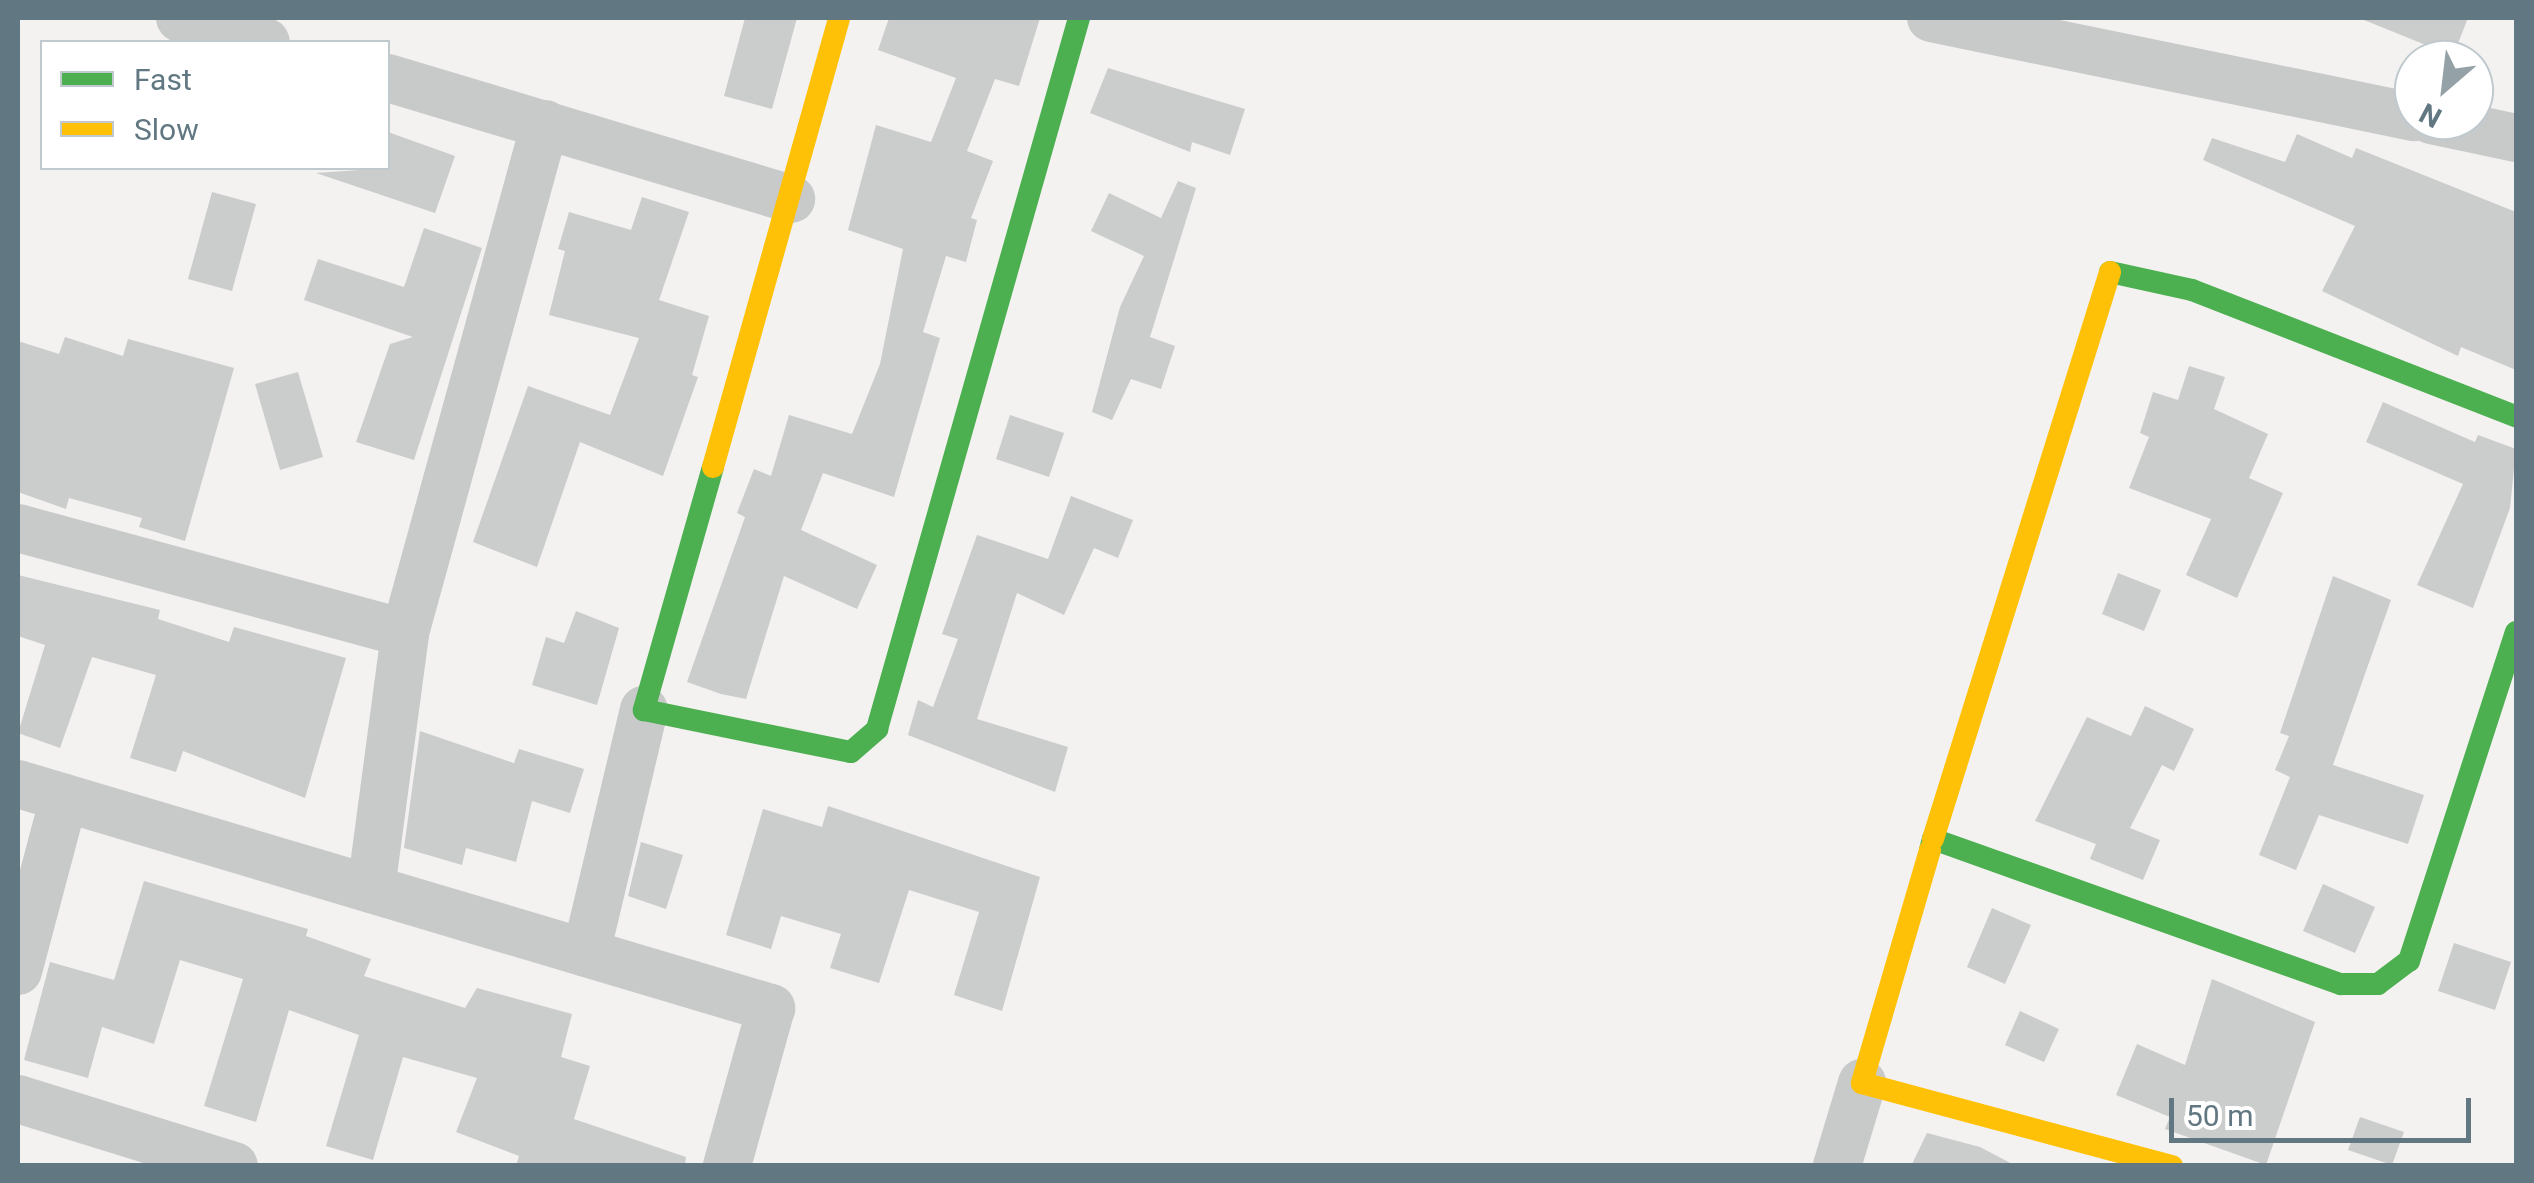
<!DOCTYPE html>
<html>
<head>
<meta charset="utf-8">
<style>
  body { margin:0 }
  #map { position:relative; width:2534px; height:1183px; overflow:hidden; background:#f3f2f0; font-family:Roboto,sans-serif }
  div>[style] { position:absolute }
  .building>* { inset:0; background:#cbcccc }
  .street>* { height:48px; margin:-24px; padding:0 24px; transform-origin:24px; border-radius:24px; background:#c8caca }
  .fast>* { height:22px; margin:-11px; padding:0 11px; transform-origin:11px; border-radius:11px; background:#4caf50 }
  .slow>* { height:22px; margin:-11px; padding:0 11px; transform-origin:11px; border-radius:11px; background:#ffc107 }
  span { translate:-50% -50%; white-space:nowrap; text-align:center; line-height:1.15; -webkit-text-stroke:10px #fff; paint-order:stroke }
  .frame { position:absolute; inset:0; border:20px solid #617782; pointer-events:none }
  .legend { position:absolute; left:40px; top:40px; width:350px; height:130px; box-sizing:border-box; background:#fff; border:2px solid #c0c9cd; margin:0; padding:12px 18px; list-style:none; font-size:30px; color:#617782 }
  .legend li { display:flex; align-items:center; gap:20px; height:50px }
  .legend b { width:50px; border:2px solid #c0c9cd }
  .north { position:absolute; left:2394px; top:40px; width:100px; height:100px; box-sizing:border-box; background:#fff; border:2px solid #c0c9cd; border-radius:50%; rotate:208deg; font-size:28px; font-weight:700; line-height:40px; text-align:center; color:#617782 }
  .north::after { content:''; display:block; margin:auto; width:35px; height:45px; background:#94a2a8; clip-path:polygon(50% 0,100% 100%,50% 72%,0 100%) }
  .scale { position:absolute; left:2169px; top:1098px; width:302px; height:45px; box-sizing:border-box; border:5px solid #617782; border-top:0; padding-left:12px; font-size:30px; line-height:35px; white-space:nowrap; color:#617782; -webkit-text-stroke:8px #fff; paint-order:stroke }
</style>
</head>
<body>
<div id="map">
  <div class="building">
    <div style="clip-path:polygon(745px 18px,797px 18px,772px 109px,724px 96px)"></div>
    <div style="clip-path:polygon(889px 18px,1040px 18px,1019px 86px,995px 79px,967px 151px,993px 161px,971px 218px,977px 220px,966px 262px,946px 256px,923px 332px,940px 338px,894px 497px,823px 473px,801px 530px,877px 565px,857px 609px,784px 576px,746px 699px,721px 694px,687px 682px,745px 517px,737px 513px,754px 469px,771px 476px,789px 415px,852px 434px,880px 364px,903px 249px,848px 230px,876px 125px,931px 142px,956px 78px,878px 50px)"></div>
    <div style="clip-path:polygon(2359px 18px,2468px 18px,2453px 56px)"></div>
    <div style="clip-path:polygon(1108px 68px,1245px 109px,1230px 155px,1192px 142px,1190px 152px,1090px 113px)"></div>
    <div style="clip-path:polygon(388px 132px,455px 156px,435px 213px,316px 173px,388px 168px)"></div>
    <div style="clip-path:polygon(2297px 134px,2352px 158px,2356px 148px,2516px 212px,2516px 370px,2461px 347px,2458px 356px,2322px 291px,2355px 226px,2203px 160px,2212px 138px,2285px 162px)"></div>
    <div style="clip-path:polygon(1178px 181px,1196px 188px,1150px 337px,1175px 346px,1161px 389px,1131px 379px,1112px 420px,1092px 412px,1120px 307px,1144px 256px,1091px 231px,1109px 193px,1161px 218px)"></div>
    <div style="clip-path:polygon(212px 192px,256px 204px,232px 291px,188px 279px)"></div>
    <div style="clip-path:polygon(642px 197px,689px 212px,659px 300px,709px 316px,692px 375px,698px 377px,663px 476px,580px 442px,537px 567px,473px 542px,528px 386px,610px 415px,639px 338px,549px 315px,565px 251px,558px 249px,569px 212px,631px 230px)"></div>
    <div style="clip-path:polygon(424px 228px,482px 248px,414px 460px,356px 442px,390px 344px,413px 337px,304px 300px,318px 259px,404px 287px)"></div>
    <div style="clip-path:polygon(65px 337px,123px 356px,128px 339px,234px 368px,185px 541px,139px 527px,142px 518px,69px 498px,66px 509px,18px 492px,18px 341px,59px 354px)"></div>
    <div style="clip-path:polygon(2189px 366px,2225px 377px,2214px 409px,2268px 434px,2249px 478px,2283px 493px,2237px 598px,2186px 575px,2211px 519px,2129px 488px,2149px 437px,2140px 433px,2153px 392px,2178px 400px)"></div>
    <div style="clip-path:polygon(298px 372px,323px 457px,280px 470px,255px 384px)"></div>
    <div style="clip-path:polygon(2383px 402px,2475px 442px,2478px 435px,2516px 449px,2510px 508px,2473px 608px,2417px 585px,2463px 484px,2366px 442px)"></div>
    <div style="clip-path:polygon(1010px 415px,1064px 433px,1049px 477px,996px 459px)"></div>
    <div style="clip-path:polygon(1071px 496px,1133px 520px,1118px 558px,1094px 548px,1064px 615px,1017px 593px,977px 719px,1068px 747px,1055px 792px,908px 735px,918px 700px,933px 707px,958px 639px,942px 634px,977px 535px,1048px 559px)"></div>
    <div style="clip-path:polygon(2118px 573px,2161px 590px,2144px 631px,2102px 614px)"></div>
    <div style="clip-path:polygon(18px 575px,160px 610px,158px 619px,229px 642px,234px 627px,346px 658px,305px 798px,183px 751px,176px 772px,130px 758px,156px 675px,92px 657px,60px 748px,18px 733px,45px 645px,18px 636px)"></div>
    <div style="clip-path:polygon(2333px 576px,2391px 600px,2333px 765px,2424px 795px,2408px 844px,2319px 815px,2296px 870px,2259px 855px,2290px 777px,2275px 770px,2289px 736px,2280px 733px)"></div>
    <div style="clip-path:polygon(576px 611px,619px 628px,597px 705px,532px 685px,546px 637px,564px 643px)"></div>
    <div style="clip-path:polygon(2145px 706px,2194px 729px,2174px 771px,2162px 765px,2130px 828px,2160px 840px,2143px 880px,2090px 859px,2096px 844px,2035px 821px,2087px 717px,2131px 736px)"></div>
    <div style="clip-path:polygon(420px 731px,514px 763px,519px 749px,584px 769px,570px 813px,532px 801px,516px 862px,466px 848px,462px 865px,404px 848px)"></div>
    <div style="clip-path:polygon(828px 806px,1040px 877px,1002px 1011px,954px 995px,979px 912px,909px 890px,879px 983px,830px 968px,841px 934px,781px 916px,771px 949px,726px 935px,763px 809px,822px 827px)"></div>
    <div style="clip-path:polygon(641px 842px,683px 855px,666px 909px,628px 896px)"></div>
    <div style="clip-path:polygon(144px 881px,308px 929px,306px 936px,371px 959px,364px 976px,465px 1008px,477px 988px,572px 1014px,561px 1057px,590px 1066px,574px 1119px,686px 1157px,685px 1166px,516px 1166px,519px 1156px,456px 1132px,477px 1078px,403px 1057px,373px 1160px,326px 1146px,359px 1035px,289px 1010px,256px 1122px,204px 1106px,243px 979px,180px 960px,154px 1044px,102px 1027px,88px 1078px,24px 1060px,50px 962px,114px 980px)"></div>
    <div style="clip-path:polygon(2323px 884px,2375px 907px,2355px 953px,2303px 931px)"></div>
    <div style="clip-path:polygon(1992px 908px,2031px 925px,2005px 984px,1967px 967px)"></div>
    <div style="clip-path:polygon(2454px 943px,2511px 962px,2495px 1010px,2438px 991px)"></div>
    <div style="clip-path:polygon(2212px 979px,2315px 1022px,2266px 1165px,2165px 1129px,2170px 1117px,2116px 1095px,2137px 1044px,2185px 1065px)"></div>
    <div style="clip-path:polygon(2020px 1011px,2059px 1029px,2044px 1062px,2005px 1045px)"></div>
    <div style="clip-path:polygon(2360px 1117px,2404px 1132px,2392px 1165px,2348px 1150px)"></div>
    <div style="clip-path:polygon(1927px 1133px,1980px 1147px,2016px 1166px,1911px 1166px)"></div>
  </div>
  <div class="street">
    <div style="left:180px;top:18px;width:89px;rotate:15.6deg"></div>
    <div style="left:1931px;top:18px;width:493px;rotate:11.6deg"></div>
    <div style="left:388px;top:78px;width:421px;rotate:16.7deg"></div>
    <div style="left:2431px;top:120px;width:87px;rotate:12deg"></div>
    <div style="left:18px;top:528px;width:401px;rotate:15.2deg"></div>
    <div style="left:405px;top:633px;width:528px;rotate:-74.62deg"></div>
    <div style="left:18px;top:784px;width:786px;rotate:16.57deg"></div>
    <div style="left:771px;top:1008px;width:164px;rotate:105.6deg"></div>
    <div style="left:371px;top:889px;width:258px;rotate:-82.4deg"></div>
    <div style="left:586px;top:953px;width:250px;rotate:-76.6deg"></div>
    <div style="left:18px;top:971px;width:179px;rotate:-75.1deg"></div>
    <div style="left:18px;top:1099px;width:226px;rotate:17.2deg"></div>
    <div style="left:1837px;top:1166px;width:87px;rotate:-73.2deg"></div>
  </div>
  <div class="fast">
    <div style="left:2110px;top:272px;width:84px;rotate:12.4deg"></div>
    <div style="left:2192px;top:290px;width:348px;rotate:21.3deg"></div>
    <div style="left:713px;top:467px;width:253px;rotate:105.9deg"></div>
    <div style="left:644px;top:710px;width:211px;rotate:11.5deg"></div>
    <div style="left:851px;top:752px;width:35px;rotate:-41deg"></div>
    <div style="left:877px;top:729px;width:739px;rotate:-74.14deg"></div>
    <div style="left:1930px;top:850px;width:11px;rotate:-75deg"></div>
    <div style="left:1933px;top:839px;width:433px;rotate:19.6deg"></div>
    <div style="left:2341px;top:984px;width:37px"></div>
    <div style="left:2378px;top:984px;width:39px;rotate:-37deg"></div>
    <div style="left:2409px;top:961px;width:346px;rotate:-72deg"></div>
  </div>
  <div class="slow">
    <div style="left:713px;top:467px;width:466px;rotate:-74.3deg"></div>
    <div style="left:1933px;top:839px;width:594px;rotate:-72.66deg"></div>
    <div style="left:1930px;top:850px;width:243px;rotate:106.3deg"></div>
    <div style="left:1862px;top:1083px;width:321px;rotate:15deg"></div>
  </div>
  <div class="frame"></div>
  <ul class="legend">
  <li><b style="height:12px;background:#4caf50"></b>Fast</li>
  <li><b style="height:12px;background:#ffc107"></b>Slow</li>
  </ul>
  <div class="north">N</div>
  <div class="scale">50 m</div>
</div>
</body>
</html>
